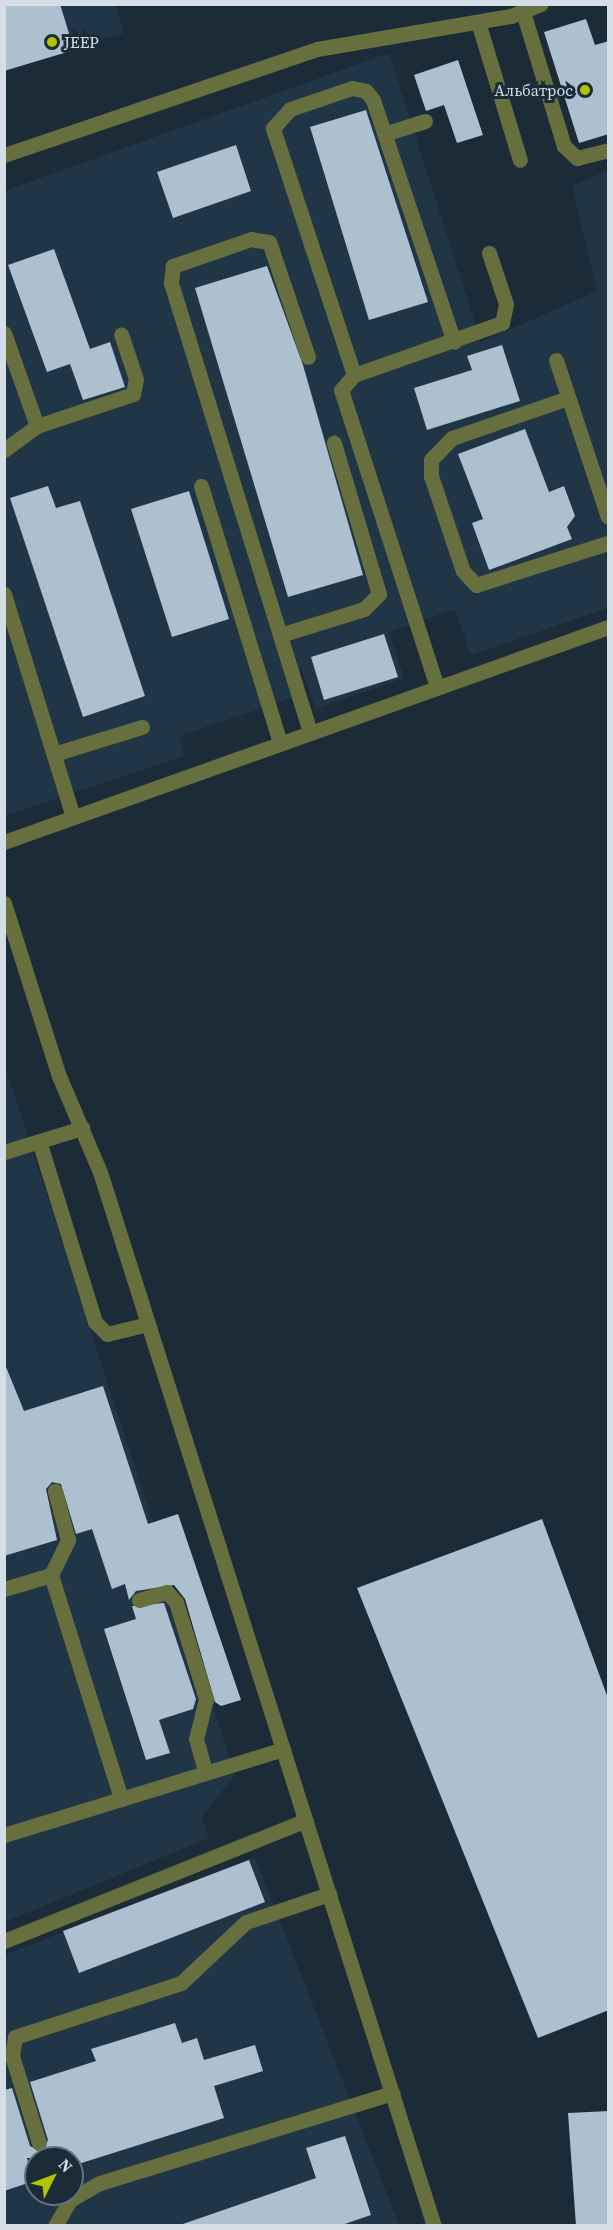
<!DOCTYPE html>
<html>
<head>
<meta charset="utf-8">
<style>
  body { margin:0 }
  #map { position:relative; width:613px; height:2230px; overflow:hidden; background:#1b2b38; font-family:"Source Serif 4",serif }
  div>[style] { position:absolute }
  .built>* { inset:0; background:#203546 }
  .building>* { inset:0; background:#acc0d0 }
  .minor>* { height:15px; margin:-7.5px; padding:0 7.5px; transform-origin:7.5px; border-radius:7.5px; background:#676f3e }
  .dots>* { width:16px; height:16px; translate:-50% -50%; box-sizing:border-box; border:3px solid #1b2b38; border-radius:50% }
  span { translate:-50% -50%; white-space:nowrap; text-align:center; line-height:1.15; -webkit-text-stroke:6px #1b2b38; paint-order:stroke }
  .poi-label { font-size:16px; color:#d5dee7 }
  .left { translate:0 -50%; text-align:left }
  .right { translate:-100% -50%; text-align:right }
  .frame { position:absolute; inset:0; border:6px solid #d5dee7; pointer-events:none }
  .north { position:absolute; left:24px; top:2146px; width:60px; height:60px; box-sizing:border-box; background:#1b2b38; border:2px solid #65737e; border-radius:50%; rotate:48deg; font-size:16px; font-weight:700; line-height:24px; text-align:center; color:#d5dee7 }
  .north::after { content:''; display:block; margin:auto; width:21px; height:27px; background:#b0c500; clip-path:polygon(50% 0,100% 100%,50% 72%,0 100%) }
</style>
</head>
<body>
<div id="map">
  <div class="built">
    <div style="clip-path:polygon(5px 5px,116px 5px,124px 33px,5px 71px)"></div>
    <div style="clip-path:polygon(389px 53px,481px 342px,597px 291px,572px 186px,608px 170px,608px 608px,471px 655px,455px 609px,389px 632px,404px 678px,316px 709px,301px 667px,286px 673px,294px 697px,179px 736px,185px 756px,5px 816px,4px 191px)"></div>
    <div style="clip-path:polygon(4px 1063px,235px 1775px,202px 1816px,209px 1838px,5px 1922px)"></div>
    <div style="clip-path:polygon(evenodd,255px 1857px,399px 2225px,5px 2226px,5px 1955px,255px 1857px,36px 2158px,72px 2158px,72px 2194px,36px 2194px,36px 2158px)"></div>
  </div>
  <div class="building">
    <div style="clip-path:polygon(4px 4px,60px 4px,74px 50px,4px 71px)"></div>
    <div style="clip-path:polygon(586px 19px,595px 45px,609px 41px,609px 134px,579px 143px,544px 32px)"></div>
    <div style="clip-path:polygon(458px 60px,483px 135px,457px 143px,444px 105px,426px 111px,414px 75px)"></div>
    <div style="clip-path:polygon(366px 110px,428px 302px,369px 320px,310px 127px)"></div>
    <div style="clip-path:polygon(236px 145px,251px 191px,173px 218px,157px 172px)"></div>
    <div style="clip-path:polygon(54px 249px,90px 349px,110px 342px,125px 387px,83px 400px,70px 364px,47px 372px,8px 265px)"></div>
    <div style="clip-path:polygon(267px 266px,303px 365px,363px 575px,288px 597px,195px 288px)"></div>
    <div style="clip-path:polygon(502px 345px,520px 401px,427px 430px,414px 388px,472px 370px,467px 356px)"></div>
    <div style="clip-path:polygon(525px 429px,549px 492px,564px 486px,575px 516px,567px 527px,572px 539px,489px 570px,472px 523px,483px 519px,458px 454px)"></div>
    <div style="clip-path:polygon(48px 486px,56px 508px,80px 501px,145px 696px,83px 717px,10px 498px)"></div>
    <div style="clip-path:polygon(189px 491px,229px 619px,172px 637px,131px 509px)"></div>
    <div style="clip-path:polygon(384px 634px,398px 677px,324px 700px,311px 657px)"></div>
    <div style="clip-path:polygon(4px 1362px,24px 1411px,103px 1386px,148px 1524px,178px 1514px,241px 1700px,221px 1706px,215px 1702px,185px 1599px,174px 1585px,136px 1591px,129px 1600px,125px 1584px,112px 1589px,92px 1529px,76px 1534px,61px 1484px,52px 1482px,46px 1489px,57px 1540px,4px 1556px)"></div>
    <div style="clip-path:polygon(542px 1519px,609px 1701px,609px 2010px,538px 2038px,357px 1588px)"></div>
    <div style="clip-path:polygon(164px 1603px,196px 1699px,193px 1709px,159px 1720px,170px 1753px,146px 1760px,104px 1629px,136px 1619px,132px 1606px)"></div>
    <div style="clip-path:polygon(249px 1860px,265px 1902px,79px 1973px,63px 1931px)"></div>
    <div style="clip-path:polygon(175px 2023px,182px 2043px,197px 2038px,204px 2060px,255px 2045px,263px 2071px,214px 2086px,224px 2118px,72px 2166px,72px 2158px,27px 2158px,34px 2181px,4px 2191px,4px 2090px,12px 2088px,30px 2146px,42px 2152px,48px 2140px,30px 2082px,96px 2061px,91px 2049px)"></div>
    <div style="clip-path:polygon(609px 2111px,609px 2226px,576px 2226px,568px 2113px)"></div>
    <div style="clip-path:polygon(345px 2136px,371px 2215px,339px 2226px,177px 2226px,316px 2178px,306px 2148px)"></div>
  </div>
  <div class="minor">
    <div style="left:523px;top:12px;width:140px;rotate:73deg"></div>
    <div style="left:564px;top:146px;width:18px;rotate:43deg"></div>
    <div style="left:577px;top:158px;width:32px;rotate:-14deg"></div>
    <div style="left:478px;top:22px;width:144px;rotate:73.1deg"></div>
    <div style="left:384px;top:134px;width:43px;rotate:-17.6deg"></div>
    <div style="left:4px;top:155px;width:330px;rotate:-18.7deg"></div>
    <div style="left:317px;top:49px;width:197px;rotate:-9.7deg"></div>
    <div style="left:511px;top:16px;width:32px;rotate:-22deg"></div>
    <div style="left:4px;top:333px;width:99px;rotate:70.5deg"></div>
    <div style="left:37px;top:426px;width:41px;rotate:144deg"></div>
    <div style="left:308px;top:357px;width:121px;rotate:-108.7deg"></div>
    <div style="left:269px;top:242px;width:18px;rotate:-171deg"></div>
    <div style="left:251px;top:239px;width:83px;rotate:160.9deg"></div>
    <div style="left:173px;top:266px;width:17px;rotate:97deg"></div>
    <div style="left:171px;top:283px;width:471px;rotate:72.8deg"></div>
    <div style="left:556px;top:360px;width:165px;rotate:71.7deg"></div>
    <div style="left:354px;top:375px;width:260px;rotate:-108.2deg"></div>
    <div style="left:273px;top:128px;width:25px;rotate:-48deg"></div>
    <div style="left:290px;top:109px;width:65px;rotate:-18.7deg"></div>
    <div style="left:352px;top:88px;width:14px;rotate:12deg"></div>
    <div style="left:366px;top:91px;width:11px;rotate:52deg"></div>
    <div style="left:373px;top:100px;width:255px;rotate:71.5deg"></div>
    <div style="left:568px;top:398px;width:123px;rotate:161deg"></div>
    <div style="left:452px;top:438px;width:30px;rotate:134deg"></div>
    <div style="left:431px;top:460px;width:16px;rotate:90deg"></div>
    <div style="left:431px;top:476px;width:100px;rotate:71.4deg"></div>
    <div style="left:463px;top:571px;width:19px;rotate:47deg"></div>
    <div style="left:476px;top:585px;width:139px;rotate:-17.7deg"></div>
    <div style="left:37px;top:426px;width:101px;rotate:-18.4deg"></div>
    <div style="left:133px;top:394px;width:15px;rotate:-79deg"></div>
    <div style="left:136px;top:379px;width:47px;rotate:-108.4deg"></div>
    <div style="left:201px;top:486px;width:269px;rotate:72.9deg"></div>
    <div style="left:4px;top:594px;width:233px;rotate:72.8deg"></div>
    <div style="left:280px;top:635px;width:88px;rotate:-17.2deg"></div>
    <div style="left:364px;top:609px;width:21px;rotate:-45deg"></div>
    <div style="left:379px;top:594px;width:158px;rotate:-106.6deg"></div>
    <div style="left:437px;top:687px;width:312px;rotate:-107.9deg"></div>
    <div style="left:341px;top:390px;width:20px;rotate:-49deg"></div>
    <div style="left:354px;top:375px;width:157px;rotate:-19.4deg"></div>
    <div style="left:502px;top:323px;width:19px;rotate:-78deg"></div>
    <div style="left:506px;top:304px;width:54px;rotate:-108.4deg"></div>
    <div style="left:54px;top:754px;width:92px;rotate:-17.1deg"></div>
    <div style="left:4px;top:842px;width:641px;rotate:-19.59deg"></div>
    <div style="left:4px;top:903px;width:182px;rotate:72.4deg"></div>
    <div style="left:59px;top:1076px;width:104px;rotate:66.9deg"></div>
    <div style="left:100px;top:1172px;width:1106px;rotate:72.42deg"></div>
    <div style="left:39px;top:1141px;width:189px;rotate:72.8deg"></div>
    <div style="left:95px;top:1322px;width:17px;rotate:45deg"></div>
    <div style="left:107px;top:1334px;width:42px;rotate:-13.7deg"></div>
    <div style="left:4px;top:1152px;width:82px;rotate:-17.1deg"></div>
    <div style="left:51px;top:1575px;width:39px;rotate:-64deg"></div>
    <div style="left:68px;top:1540px;width:51px;rotate:-104.9deg"></div>
    <div style="left:4px;top:1589px;width:49px;rotate:-16.6deg"></div>
    <div style="left:51px;top:1575px;width:235px;rotate:72.6deg"></div>
    <div style="left:139px;top:1600px;width:29px;rotate:-16deg"></div>
    <div style="left:167px;top:1592px;width:13px;rotate:48deg"></div>
    <div style="left:176px;top:1602px;width:102px;rotate:72.8deg"></div>
    <div style="left:206px;top:1699px;width:41px;rotate:104deg"></div>
    <div style="left:196px;top:1739px;width:35px;rotate:74deg"></div>
    <div style="left:4px;top:1835px;width:292px;rotate:-17.1deg"></div>
    <div style="left:4px;top:1941px;width:325px;rotate:-21.8deg"></div>
    <div style="left:39px;top:2143px;width:91px;rotate:-107.2deg"></div>
    <div style="left:12px;top:2056px;width:19px;rotate:-81deg"></div>
    <div style="left:15px;top:2037px;width:175px;rotate:-18deg"></div>
    <div style="left:181px;top:1983px;width:89px;rotate:-43.2deg"></div>
    <div style="left:246px;top:1922px;width:88px;rotate:-18.6deg"></div>
    <div style="left:55px;top:2226px;width:30px;rotate:-60deg"></div>
    <div style="left:70px;top:2200px;width:34px;rotate:-30deg"></div>
    <div style="left:100px;top:2183px;width:306px;rotate:-17.1deg"></div>
  </div>
  <div class="dots">
    <div style="left:52px;top:42px;background:#b0c500"></div>
    <div style="left:585px;top:90px;background:#b0c500"></div>
  </div>
  <div class="poi-label">
    <span class="left" style="left:64px;top:42px">JEEP</span>
    <span class="right" style="left:573px;top:90px">Альбатрос</span>
  </div>
  <div class="frame"></div>
  <div class="north">N</div>
</div>
</body>
</html>
